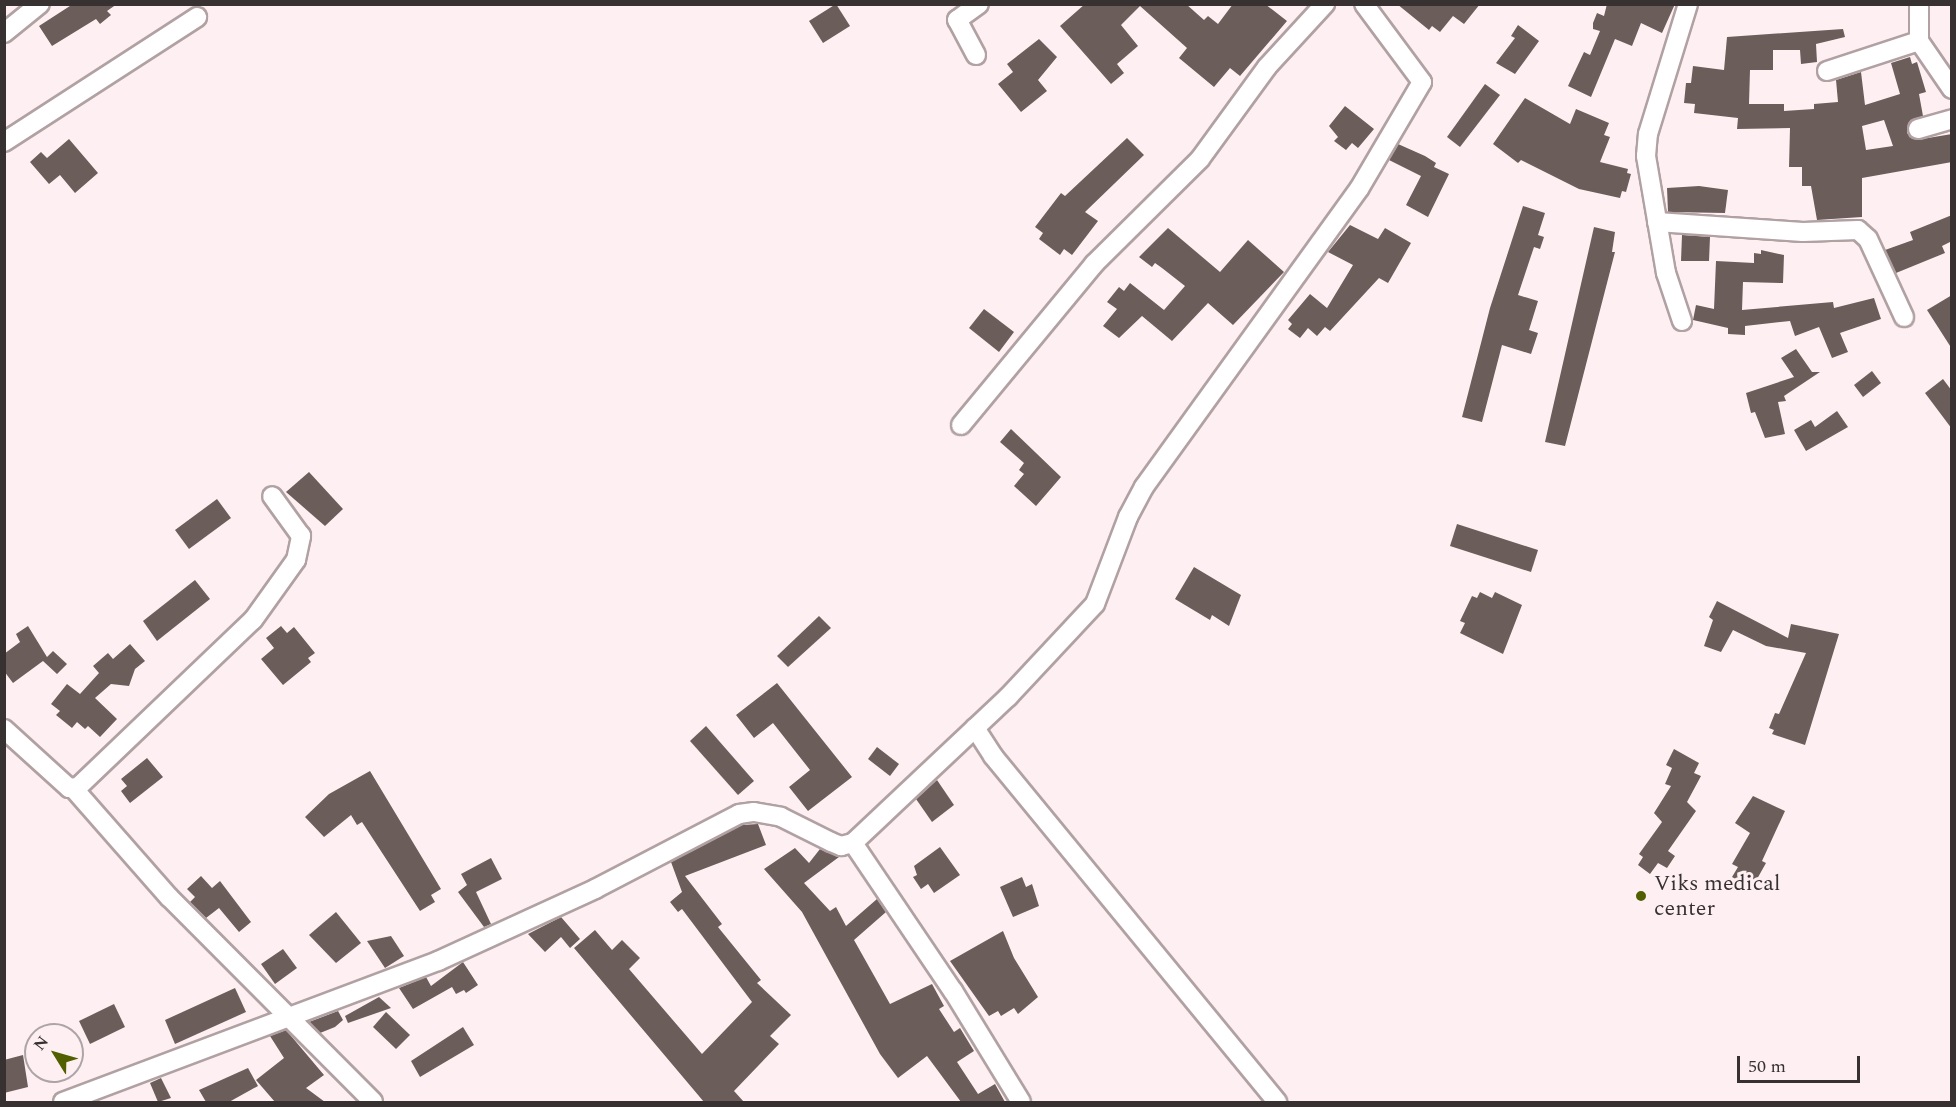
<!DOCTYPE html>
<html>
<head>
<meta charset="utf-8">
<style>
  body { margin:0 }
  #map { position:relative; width:1956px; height:1107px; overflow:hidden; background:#fef0f2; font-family:Spectral,serif }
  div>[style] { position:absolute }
  .building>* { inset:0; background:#6b5d5a }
  .roads { filter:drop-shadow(2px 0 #b1a1a3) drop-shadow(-2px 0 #b1a1a3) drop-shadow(0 2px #b1a1a3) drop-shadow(0 -2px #b1a1a3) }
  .minor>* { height:18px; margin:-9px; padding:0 9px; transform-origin:9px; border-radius:9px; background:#fff }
  .dots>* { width:16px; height:16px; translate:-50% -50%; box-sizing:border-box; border:3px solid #fef0f2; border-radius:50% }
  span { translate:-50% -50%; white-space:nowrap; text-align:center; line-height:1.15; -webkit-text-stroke:6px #fef0f2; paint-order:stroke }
  .poi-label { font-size:22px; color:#373132 }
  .left { translate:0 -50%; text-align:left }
  .frame { position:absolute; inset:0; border:6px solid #373132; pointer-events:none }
  .north { position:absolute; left:24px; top:1023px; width:60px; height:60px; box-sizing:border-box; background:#fef0f2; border:2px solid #aea4a5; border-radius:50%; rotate:307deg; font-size:16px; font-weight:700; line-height:24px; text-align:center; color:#373132 }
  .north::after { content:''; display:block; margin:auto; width:21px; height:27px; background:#515f00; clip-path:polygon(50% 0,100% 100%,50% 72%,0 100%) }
  .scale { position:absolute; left:1737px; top:1056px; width:123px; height:27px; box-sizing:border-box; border:3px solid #373132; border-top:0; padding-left:8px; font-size:18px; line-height:21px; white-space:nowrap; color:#373132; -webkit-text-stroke:4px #fef0f2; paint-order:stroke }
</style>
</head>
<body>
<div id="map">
  <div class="building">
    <div style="clip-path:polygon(73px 4px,117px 4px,107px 11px,111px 15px,100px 24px,96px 19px,52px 46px,39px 26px)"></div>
    <div style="clip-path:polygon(836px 4px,850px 26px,823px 43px,809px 21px)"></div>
    <div style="clip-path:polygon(1085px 4px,1186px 4px,1204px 20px,1208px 16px,1218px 24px,1233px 4px,1265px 4px,1287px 21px,1240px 76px,1230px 68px,1214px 87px,1179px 58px,1187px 48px,1140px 6px,1121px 25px,1138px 46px,1117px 64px,1124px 73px,1111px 84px,1060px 26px)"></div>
    <div style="clip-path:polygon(1397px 4px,1480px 4px,1464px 24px,1453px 16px,1440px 32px,1432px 26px,1429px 30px)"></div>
    <div style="clip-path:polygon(1607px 4px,1675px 4px,1662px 33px,1641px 23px,1632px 46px,1615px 39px,1591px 97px,1568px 86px,1584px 52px,1590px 55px,1600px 31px,1593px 29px,1593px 23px,1597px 13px,1604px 16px)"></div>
    <div style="clip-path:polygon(1518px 25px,1539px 41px,1515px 74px,1496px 63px,1515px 38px,1511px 36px)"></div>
    <div style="clip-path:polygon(evenodd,1843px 29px,1845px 37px,1816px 44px,1817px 62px,1801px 64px,1800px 50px,1773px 50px,1773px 70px,1750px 70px,1749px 104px,1784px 104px,1784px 111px,1814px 109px,1814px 104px,1838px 102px,1836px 80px,1861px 72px,1865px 105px,1900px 94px,1891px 63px,1910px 57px,1912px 64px,1917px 62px,1926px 92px,1919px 94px,1923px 116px,1910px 122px,1907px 133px,1916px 140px,1952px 134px,1952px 162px,1862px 178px,1862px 217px,1817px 220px,1811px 186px,1802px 186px,1802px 167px,1789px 167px,1790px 128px,1737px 129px,1738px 118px,1694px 113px,1695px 104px,1684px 103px,1686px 83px,1691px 83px,1693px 66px,1724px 70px,1727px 37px,1843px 29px,1884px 120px,1893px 146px,1866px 150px,1862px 126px,1884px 120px)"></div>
    <div style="clip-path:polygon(1039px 39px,1057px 57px,1038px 80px,1047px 91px,1021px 112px,998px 84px,1013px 72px,1007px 64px)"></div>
    <div style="clip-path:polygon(1485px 84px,1500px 95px,1460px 147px,1447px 137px)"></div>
    <div style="clip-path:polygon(1525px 98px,1570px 124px,1576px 109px,1609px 123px,1604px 135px,1610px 137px,1600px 162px,1628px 169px,1627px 173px,1631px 174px,1626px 192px,1622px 191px,1620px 198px,1579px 189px,1521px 160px,1518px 163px,1493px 144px)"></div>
    <div style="clip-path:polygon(1345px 106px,1374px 129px,1358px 148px,1352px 143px,1346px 150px,1334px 141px,1338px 137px,1329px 126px)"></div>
    <div style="clip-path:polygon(1127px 138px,1144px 155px,1085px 212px,1098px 221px,1072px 255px,1064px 249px,1060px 255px,1039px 239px,1043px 233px,1035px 227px,1061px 193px,1065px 196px)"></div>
    <div style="clip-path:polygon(69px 139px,98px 173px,75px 193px,60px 175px,49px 184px,30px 162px,41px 152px,47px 158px)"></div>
    <div style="clip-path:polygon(1398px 144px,1425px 156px,1436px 163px,1434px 167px,1449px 174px,1428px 217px,1406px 205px,1421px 176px,1389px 160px)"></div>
    <div style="clip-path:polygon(1699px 186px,1728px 190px,1725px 213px,1668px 212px,1667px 188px)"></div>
    <div style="clip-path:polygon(1523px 206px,1545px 213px,1538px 235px,1544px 237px,1540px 249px,1534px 247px,1518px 295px,1538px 301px,1529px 330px,1538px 333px,1531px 354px,1502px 345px,1482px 422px,1462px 417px,1490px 308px)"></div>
    <div style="clip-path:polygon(1952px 215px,1952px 241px,1942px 246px,1945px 253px,1896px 273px,1885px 250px,1913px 240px,1910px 232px)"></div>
    <div style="clip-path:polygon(1350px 225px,1378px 239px,1385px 228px,1411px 243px,1388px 283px,1379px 278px,1330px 331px,1325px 327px,1317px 336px,1308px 328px,1300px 338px,1288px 329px,1292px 324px,1288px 320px,1310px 294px,1327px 308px,1353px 265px,1328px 252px)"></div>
    <div style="clip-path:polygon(1594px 227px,1615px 232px,1612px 252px,1615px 252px,1565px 446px,1545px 442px)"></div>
    <div style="clip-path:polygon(1168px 228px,1220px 272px,1248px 240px,1284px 272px,1233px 325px,1208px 303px,1172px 341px,1142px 316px,1119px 338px,1103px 326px,1117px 309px,1107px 302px,1119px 287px,1124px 291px,1130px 283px,1164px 310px,1185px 286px,1162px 268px,1155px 263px,1152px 267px,1139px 257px)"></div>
    <div style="clip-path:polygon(1682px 235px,1710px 237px,1709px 261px,1681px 261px)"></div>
    <div style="clip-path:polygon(1761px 250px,1784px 255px,1783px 283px,1743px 282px,1742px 310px,1833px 302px,1834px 308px,1874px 298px,1881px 319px,1840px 333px,1848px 352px,1832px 358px,1819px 327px,1795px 336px,1790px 321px,1745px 326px,1745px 335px,1728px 334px,1728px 328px,1693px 320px,1696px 305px,1714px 309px,1716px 261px,1754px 263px,1754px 253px,1761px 254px)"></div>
    <div style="clip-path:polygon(1952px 295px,1952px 349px,1927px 310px)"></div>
    <div style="clip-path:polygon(984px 309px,1014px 332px,999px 352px,969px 328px)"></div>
    <div style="clip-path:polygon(1796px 349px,1812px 372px,1820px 372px,1784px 396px,1786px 401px,1778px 402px,1785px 434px,1765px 438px,1755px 412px,1751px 413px,1746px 393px,1794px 377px,1781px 358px)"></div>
    <div style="clip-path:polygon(1872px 371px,1881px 383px,1863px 397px,1854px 385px)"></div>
    <div style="clip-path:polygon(1943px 379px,1952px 391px,1952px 429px,1925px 393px)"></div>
    <div style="clip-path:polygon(1837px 411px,1848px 427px,1806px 451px,1794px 430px,1811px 420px,1815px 427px)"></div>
    <div style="clip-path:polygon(1011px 429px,1061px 477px,1036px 506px,1014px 486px,1024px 474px,1019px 470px,1024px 463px,1000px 442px)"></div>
    <div style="clip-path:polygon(309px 472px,343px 509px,325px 526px,286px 492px)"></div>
    <div style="clip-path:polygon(217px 499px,231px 518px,189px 549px,175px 530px)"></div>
    <div style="clip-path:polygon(1457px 524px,1538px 550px,1531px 572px,1450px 546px)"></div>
    <div style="clip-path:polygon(1194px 567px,1241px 595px,1229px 626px,1212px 615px,1210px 620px,1175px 599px)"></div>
    <div style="clip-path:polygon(195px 580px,210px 599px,157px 641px,143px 621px)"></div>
    <div style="clip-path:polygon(1480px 592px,1492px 598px,1495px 592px,1522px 605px,1503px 654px,1460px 633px,1465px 623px,1460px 621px,1472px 596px,1477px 598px)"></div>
    <div style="clip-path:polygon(1717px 601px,1788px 638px,1791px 624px,1839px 634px,1805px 745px,1772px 734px,1774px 730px,1769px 728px,1775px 713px,1779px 714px,1806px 653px,1766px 646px,1733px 630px,1721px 652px,1704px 646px,1713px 620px,1709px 617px)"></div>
    <div style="clip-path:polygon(819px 616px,831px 628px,788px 667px,777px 656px)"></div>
    <div style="clip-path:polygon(28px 626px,47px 657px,53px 651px,67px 664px,57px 674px,43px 661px,13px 683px,4px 671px,4px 654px,20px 642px,16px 634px)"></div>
    <div style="clip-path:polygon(281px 626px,287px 633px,294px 627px,315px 653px,308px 658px,311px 662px,283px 685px,261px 659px,274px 648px,266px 638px)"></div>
    <div style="clip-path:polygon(130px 644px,145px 661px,135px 669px,129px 686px,111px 684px,95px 698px,117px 719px,100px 737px,88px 726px,85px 729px,77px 722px,72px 728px,56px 715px,60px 711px,51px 704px,67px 684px,80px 694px,99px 673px,93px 666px,108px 653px,113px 659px)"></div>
    <div style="clip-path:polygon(777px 683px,852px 777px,808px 811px,789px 787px,810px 770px,773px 723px,754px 738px,736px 715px)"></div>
    <div style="clip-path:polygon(706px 726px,754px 781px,738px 795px,690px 741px)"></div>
    <div style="clip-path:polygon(877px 747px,899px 764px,890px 776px,868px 759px)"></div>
    <div style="clip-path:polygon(1674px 749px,1699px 763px,1694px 773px,1701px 776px,1687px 802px,1696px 811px,1668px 851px,1675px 856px,1667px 868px,1658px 863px,1650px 874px,1638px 865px,1643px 857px,1639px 854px,1662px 822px,1654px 813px,1671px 786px,1665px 784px,1672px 768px,1666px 765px)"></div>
    <div style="clip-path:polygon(147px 758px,163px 777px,130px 803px,121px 791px,127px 786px,121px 779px)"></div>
    <div style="clip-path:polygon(370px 771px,441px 889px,431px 895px,435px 902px,420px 911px,362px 822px,357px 825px,351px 815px,324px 837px,305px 817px,329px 794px)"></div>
    <div style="clip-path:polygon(937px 780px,954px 805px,932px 822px,916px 799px)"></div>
    <div style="clip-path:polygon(1753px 796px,1785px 811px,1762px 861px,1766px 863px,1752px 888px,1732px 877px,1738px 867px,1732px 864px,1750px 833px,1735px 823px)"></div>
    <div style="clip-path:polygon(758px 824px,766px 845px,685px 876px,722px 924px,718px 927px,761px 980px,757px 983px,791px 1015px,770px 1036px,779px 1044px,734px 1091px,744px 1102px,704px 1102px,574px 948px,595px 930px,612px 950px,622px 940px,640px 958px,629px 969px,702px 1054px,752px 1002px,682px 909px,678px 912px,670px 902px,682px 892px,671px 862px,742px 825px)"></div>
    <div style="clip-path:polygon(940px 847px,960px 875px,934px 893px,928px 884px,921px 889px,913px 877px,917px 875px,914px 866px)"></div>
    <div style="clip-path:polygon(795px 848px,809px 863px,820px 849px,839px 857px,804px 883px,830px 911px,836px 907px,846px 926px,877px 899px,886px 912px,854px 940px,890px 1004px,932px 984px,944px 1006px,939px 1009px,954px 1032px,960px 1028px,974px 1051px,957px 1062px,978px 1094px,995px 1084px,1005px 1102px,961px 1102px,927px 1056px,898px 1078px,880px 1054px,802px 912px,764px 869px)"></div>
    <div style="clip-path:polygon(491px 858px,502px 879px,476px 892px,491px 924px,484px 927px,458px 892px,467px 885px,461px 874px)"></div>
    <div style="clip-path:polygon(201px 876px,212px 888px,220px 881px,251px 922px,239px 932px,219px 908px,206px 918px,190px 902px,195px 897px,187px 889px)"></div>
    <div style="clip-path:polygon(1022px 877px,1026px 887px,1032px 884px,1039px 906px,1013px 917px,1000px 887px)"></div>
    <div style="clip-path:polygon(336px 912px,361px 943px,336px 963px,309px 935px)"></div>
    <div style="clip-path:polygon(561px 917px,580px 939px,570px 948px,561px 937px,545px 952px,528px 934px)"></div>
    <div style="clip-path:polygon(1003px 931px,1014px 958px,1038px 997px,1018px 1014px,1014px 1008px,1001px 1016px,998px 1011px,989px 1016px,950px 961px)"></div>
    <div style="clip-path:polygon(391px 936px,404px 956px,385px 968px,367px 941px)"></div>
    <div style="clip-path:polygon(283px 949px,297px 968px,275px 984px,261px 964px)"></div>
    <div style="clip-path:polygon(463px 962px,478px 985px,466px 993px,464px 990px,456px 994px,452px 987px,413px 1009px,399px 988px,426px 977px,431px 986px)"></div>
    <div style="clip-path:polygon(235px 988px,246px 1012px,175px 1044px,165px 1020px)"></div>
    <div style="clip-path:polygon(379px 997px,391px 1008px,348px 1023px,345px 1016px)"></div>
    <div style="clip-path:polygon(114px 1004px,125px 1027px,90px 1044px,79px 1021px)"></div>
    <div style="clip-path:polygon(338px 1011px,343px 1020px,335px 1027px,320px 1033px,309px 1022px)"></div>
    <div style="clip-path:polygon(386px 1012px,410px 1035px,396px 1049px,373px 1027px)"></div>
    <div style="clip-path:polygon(463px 1027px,474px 1045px,420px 1077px,411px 1061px)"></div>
    <div style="clip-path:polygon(286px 1030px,324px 1075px,306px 1088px,325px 1102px,275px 1102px,256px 1080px,284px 1058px,270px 1036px)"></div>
    <div style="clip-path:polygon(23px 1055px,28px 1087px,4px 1093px,4px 1060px)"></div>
    <div style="clip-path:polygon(248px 1068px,258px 1086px,229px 1102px,206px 1102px,199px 1090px)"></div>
    <div style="clip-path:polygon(161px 1078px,171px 1098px,158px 1102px,150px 1083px)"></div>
  </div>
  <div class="roads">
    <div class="minor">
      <div style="left:4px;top:33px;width:46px;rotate:-38.9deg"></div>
      <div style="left:1919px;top:41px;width:58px;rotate:55.5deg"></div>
      <div style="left:976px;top:55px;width:40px;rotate:-118deg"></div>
      <div style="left:957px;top:20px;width:27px;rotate:-36deg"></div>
      <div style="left:1827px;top:71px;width:97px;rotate:-18.1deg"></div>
      <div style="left:1919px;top:41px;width:37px;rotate:-90deg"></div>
      <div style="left:1918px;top:129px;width:35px;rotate:-16deg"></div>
      <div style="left:4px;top:142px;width:230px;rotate:-32.9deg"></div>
      <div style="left:1657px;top:222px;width:146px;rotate:3.9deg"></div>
      <div style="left:1803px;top:232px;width:55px;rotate:-2.1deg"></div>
      <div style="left:1858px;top:230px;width:13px;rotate:42deg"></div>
      <div style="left:1868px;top:239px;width:86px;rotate:65.2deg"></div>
      <div style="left:1682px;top:321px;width:51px;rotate:-108.4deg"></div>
      <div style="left:1666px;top:273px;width:119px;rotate:-99.7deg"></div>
      <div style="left:1646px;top:156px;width:22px;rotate:-85deg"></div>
      <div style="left:1648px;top:134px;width:136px;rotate:-72.9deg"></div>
      <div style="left:961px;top:425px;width:209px;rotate:-50.4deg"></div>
      <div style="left:1094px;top:264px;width:149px;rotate:-44.7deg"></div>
      <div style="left:1200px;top:159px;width:114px;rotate:-53.9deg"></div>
      <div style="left:1267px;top:67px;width:86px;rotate:-47.4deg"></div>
      <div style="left:975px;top:728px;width:33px;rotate:57deg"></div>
      <div style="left:993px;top:756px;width:448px;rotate:50.6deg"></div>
      <div style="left:4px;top:729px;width:88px;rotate:42.2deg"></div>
      <div style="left:69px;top:788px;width:9px;rotate:-6deg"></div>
      <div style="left:78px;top:787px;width:242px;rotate:-43.7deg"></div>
      <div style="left:253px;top:620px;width:74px;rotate:-54.4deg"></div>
      <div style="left:296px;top:560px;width:25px;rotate:-78deg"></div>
      <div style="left:301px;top:536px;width:49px;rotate:-125.9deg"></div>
      <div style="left:74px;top:789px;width:144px;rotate:48.7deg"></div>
      <div style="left:169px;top:897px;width:289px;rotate:45.1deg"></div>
      <div style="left:853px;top:843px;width:179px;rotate:56deg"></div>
      <div style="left:953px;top:991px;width:130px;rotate:58.5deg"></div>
      <div style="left:63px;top:1102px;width:401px;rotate:-20.6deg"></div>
      <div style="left:438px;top:961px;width:173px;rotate:-24.6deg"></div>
      <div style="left:595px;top:889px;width:162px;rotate:-27.5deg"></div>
      <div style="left:739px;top:814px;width:15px;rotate:-8deg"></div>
      <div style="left:754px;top:812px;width:27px;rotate:10deg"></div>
      <div style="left:781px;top:817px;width:56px;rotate:26.6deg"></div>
      <div style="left:831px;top:842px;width:11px;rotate:22deg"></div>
      <div style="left:841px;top:846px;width:12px;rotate:-14deg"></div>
      <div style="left:853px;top:843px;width:213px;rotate:-43.3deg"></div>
      <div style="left:1008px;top:697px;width:127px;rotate:-46.9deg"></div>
      <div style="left:1095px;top:604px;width:93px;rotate:-69.2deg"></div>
      <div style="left:1128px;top:517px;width:34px;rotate:-62deg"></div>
      <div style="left:1144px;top:487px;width:367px;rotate:-54.2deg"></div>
      <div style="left:1359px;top:189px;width:124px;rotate:-59.5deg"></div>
      <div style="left:1422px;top:82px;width:97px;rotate:-126.6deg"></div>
    </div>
  </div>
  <div class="dots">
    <div style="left:1641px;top:896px;background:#515f00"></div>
  </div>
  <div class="poi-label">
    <span class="left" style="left:1654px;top:896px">Viks medical<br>center</span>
  </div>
  <div class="frame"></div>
  <div class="north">N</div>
  <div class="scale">50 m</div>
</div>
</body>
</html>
